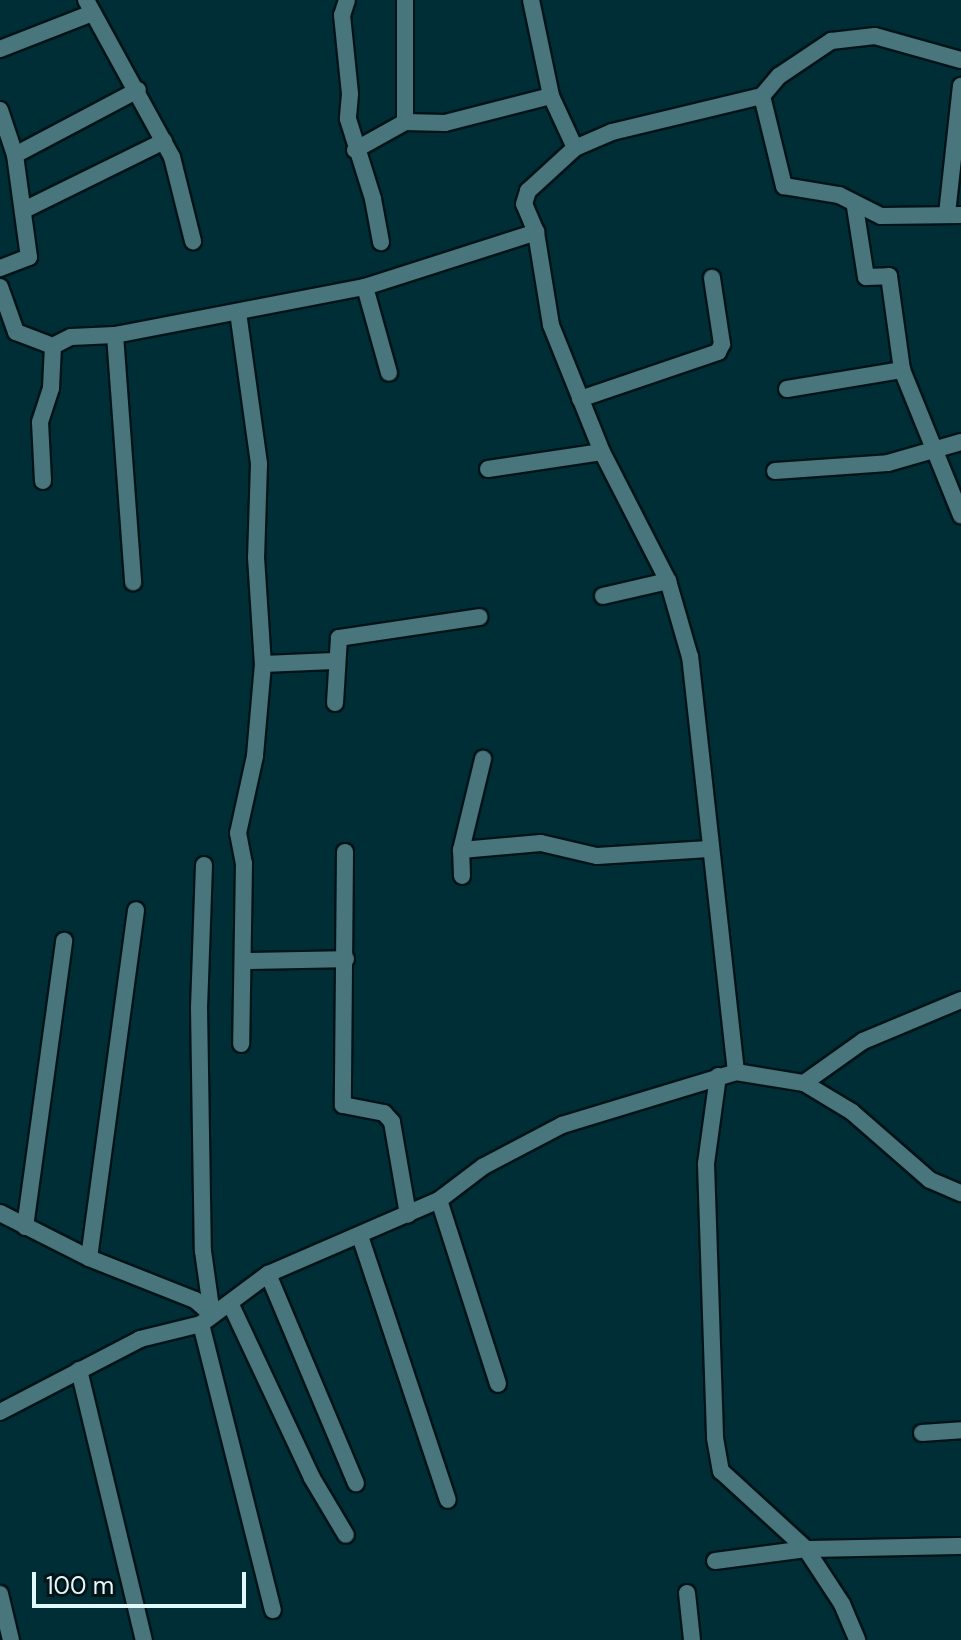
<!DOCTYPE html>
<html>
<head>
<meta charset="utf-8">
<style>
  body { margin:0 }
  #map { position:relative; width:961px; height:1640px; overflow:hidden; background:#002e36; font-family:"DM Sans",sans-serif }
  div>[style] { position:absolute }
  .roads { filter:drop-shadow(2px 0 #001418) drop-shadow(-2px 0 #001418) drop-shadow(0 2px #001418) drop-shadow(0 -2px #001418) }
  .minor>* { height:16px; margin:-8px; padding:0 8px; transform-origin:8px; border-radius:8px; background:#49757d }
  span { translate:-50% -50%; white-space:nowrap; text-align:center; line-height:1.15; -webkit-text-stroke:6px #031417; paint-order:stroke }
  .scale { position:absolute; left:32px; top:1572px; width:214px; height:36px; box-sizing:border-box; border:4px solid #e1f8fd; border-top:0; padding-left:10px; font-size:24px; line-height:28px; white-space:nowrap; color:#e1f8fd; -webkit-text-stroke:6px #031417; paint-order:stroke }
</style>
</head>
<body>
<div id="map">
  <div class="roads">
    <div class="minor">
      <div style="left:86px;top:0;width:179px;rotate:61.3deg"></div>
      <div style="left:172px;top:157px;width:87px;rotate:76deg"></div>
      <div style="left:347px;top:0;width:16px;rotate:108deg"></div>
      <div style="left:342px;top:15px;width:79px;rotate:84.2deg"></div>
      <div style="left:350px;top:94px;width:25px;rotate:95deg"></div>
      <div style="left:348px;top:119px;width:84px;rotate:72.6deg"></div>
      <div style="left:373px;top:199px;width:44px;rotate:79.5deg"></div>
      <div style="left:531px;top:0;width:98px;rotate:78.2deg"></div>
      <div style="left:551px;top:96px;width:57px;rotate:65.2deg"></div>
      <div style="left:0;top:49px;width:97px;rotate:-21.3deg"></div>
      <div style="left:762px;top:96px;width:93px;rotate:76.3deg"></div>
      <div style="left:784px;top:186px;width:56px;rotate:9.3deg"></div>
      <div style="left:839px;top:195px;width:47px;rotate:26.6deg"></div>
      <div style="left:881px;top:216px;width:80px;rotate:-0.7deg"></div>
      <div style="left:0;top:110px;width:47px;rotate:71.6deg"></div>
      <div style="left:15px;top:155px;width:103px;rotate:82.2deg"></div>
      <div style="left:29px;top:257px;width:31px;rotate:159deg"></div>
      <div style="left:405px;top:122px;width:122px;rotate:-90deg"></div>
      <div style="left:355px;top:150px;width:57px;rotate:-29.2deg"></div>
      <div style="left:405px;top:122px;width:40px;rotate:1.4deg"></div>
      <div style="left:445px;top:123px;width:109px;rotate:-14.3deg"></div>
      <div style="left:15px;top:155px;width:139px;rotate:-27.9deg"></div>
      <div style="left:855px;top:207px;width:71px;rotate:81.1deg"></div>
      <div style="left:866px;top:277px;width:23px;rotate:-2deg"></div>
      <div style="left:889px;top:276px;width:95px;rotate:82.1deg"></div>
      <div style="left:902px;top:370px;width:157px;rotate:67.9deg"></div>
      <div style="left:24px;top:210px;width:156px;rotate:-26.2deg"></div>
      <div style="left:947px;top:214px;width:129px;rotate:-83.8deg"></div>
      <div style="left:0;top:287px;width:48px;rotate:70.4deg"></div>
      <div style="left:16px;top:332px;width:40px;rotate:21deg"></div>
      <div style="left:53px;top:346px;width:20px;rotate:-27deg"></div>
      <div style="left:71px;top:337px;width:44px;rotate:-2.6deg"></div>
      <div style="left:115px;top:335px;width:255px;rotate:-10.9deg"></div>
      <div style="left:365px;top:287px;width:180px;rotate:-17.8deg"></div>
      <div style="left:365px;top:287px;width:89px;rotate:74.4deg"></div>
      <div style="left:238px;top:312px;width:153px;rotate:82.1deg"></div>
      <div style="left:259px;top:464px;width:93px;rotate:91.8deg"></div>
      <div style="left:256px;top:557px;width:107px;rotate:86.3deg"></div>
      <div style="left:263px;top:664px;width:92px;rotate:95deg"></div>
      <div style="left:255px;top:756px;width:79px;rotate:102.4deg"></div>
      <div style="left:238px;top:833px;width:31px;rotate:79deg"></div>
      <div style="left:244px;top:863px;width:181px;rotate:90.9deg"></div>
      <div style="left:115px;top:335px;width:248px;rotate:85.8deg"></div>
      <div style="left:787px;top:389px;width:117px;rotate:-9.4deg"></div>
      <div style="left:580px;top:399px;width:146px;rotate:-18.8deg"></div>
      <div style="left:718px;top:352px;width:9px;rotate:-63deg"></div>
      <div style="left:722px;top:344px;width:67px;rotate:-98.6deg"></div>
      <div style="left:488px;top:469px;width:115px;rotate:-8.5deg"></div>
      <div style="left:775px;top:471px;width:113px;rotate:-4deg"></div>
      <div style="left:888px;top:463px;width:76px;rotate:-16deg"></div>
      <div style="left:43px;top:481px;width:59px;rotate:-92.9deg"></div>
      <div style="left:40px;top:422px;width:36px;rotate:-72deg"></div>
      <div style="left:51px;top:388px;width:42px;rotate:-87.3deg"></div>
      <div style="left:603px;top:596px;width:67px;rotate:-13deg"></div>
      <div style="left:263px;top:664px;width:71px;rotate:-2.4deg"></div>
      <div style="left:335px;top:703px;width:65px;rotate:-86.5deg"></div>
      <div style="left:339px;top:638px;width:142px;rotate:-8.5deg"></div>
      <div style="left:461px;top:850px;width:80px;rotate:-5deg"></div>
      <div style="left:541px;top:843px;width:57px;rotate:13.1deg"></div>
      <div style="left:597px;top:856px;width:112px;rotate:-3.6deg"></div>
      <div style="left:345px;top:852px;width:253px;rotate:90.5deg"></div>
      <div style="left:343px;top:1105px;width:42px;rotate:11deg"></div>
      <div style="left:384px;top:1113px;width:12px;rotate:48deg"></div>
      <div style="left:392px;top:1122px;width:94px;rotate:80.2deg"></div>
      <div style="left:204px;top:865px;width:142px;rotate:92deg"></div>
      <div style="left:199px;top:1007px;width:244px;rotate:89.1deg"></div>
      <div style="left:203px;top:1251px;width:65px;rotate:82deg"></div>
      <div style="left:462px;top:876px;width:26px;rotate:-92deg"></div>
      <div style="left:461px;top:850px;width:94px;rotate:-76.4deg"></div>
      <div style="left:244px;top:961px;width:102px;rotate:-1.1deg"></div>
      <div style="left:736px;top:1072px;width:418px;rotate:-96.3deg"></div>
      <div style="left:690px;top:657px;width:79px;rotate:-106.1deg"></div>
      <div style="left:668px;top:581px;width:145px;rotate:-117.1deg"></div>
      <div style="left:602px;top:452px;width:137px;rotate:-111.9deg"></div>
      <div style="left:551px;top:325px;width:94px;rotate:-99.2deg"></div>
      <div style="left:536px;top:232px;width:30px;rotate:-113deg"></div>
      <div style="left:524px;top:204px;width:14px;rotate:-73deg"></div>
      <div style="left:528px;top:191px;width:64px;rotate:-42.5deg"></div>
      <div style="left:575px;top:148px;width:40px;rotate:-23.4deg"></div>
      <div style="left:612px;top:132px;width:154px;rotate:-13.5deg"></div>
      <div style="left:762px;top:96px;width:26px;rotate:-50deg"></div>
      <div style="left:779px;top:76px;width:63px;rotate:-33.9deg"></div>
      <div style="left:831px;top:41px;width:44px;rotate:-6.5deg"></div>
      <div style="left:875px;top:36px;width:89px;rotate:15.6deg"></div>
      <div style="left:718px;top:1076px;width:89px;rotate:97.8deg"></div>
      <div style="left:706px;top:1164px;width:274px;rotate:88.1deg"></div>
      <div style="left:715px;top:1438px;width:34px;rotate:80deg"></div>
      <div style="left:721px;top:1471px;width:115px;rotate:42.5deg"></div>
      <div style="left:806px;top:1549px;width:66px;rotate:56.8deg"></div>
      <div style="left:842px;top:1604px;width:39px;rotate:67deg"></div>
      <div style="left:804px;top:1083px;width:72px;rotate:-35.4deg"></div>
      <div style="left:863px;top:1041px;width:106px;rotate:-22.7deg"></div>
      <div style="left:439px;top:1200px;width:193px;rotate:72.2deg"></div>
      <div style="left:0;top:1213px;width:100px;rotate:26.8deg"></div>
      <div style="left:89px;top:1258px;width:114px;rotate:21.6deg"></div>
      <div style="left:195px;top:1300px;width:23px;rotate:41deg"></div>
      <div style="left:25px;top:1227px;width:289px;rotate:-82.2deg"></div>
      <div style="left:360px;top:1236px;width:278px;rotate:71.6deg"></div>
      <div style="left:89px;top:1258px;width:351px;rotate:-82.3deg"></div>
      <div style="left:268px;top:1274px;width:227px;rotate:67.2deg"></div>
      <div style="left:231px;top:1305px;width:191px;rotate:64.9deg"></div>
      <div style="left:312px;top:1478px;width:66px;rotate:59.2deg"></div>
      <div style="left:201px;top:1324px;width:295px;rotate:75.9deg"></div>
      <div style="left:79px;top:1370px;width:278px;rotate:76.5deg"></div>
      <div style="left:0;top:1412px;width:158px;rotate:-27.5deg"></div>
      <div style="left:140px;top:1339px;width:63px;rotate:-13.8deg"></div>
      <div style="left:201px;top:1324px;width:84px;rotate:-36.7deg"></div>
      <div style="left:268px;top:1274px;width:186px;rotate:-23.4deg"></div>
      <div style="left:439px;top:1200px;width:56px;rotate:-37.1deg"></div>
      <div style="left:484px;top:1166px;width:88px;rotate:-27.7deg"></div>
      <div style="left:562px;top:1125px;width:182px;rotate:-16.9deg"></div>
      <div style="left:736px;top:1072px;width:69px;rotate:9.2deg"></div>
      <div style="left:804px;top:1083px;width:56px;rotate:31.1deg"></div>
      <div style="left:852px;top:1112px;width:103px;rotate:41.1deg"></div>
      <div style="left:930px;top:1180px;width:34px;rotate:23deg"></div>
      <div style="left:922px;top:1433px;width:39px;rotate:-4deg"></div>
      <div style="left:715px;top:1561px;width:92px;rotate:-7.5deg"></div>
      <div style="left:806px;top:1549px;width:155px;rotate:-1.1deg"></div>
      <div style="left:687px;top:1593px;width:47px;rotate:83.9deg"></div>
      <div style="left:0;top:1594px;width:47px;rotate:76.6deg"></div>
    </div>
  </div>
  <div class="scale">100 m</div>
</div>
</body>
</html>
